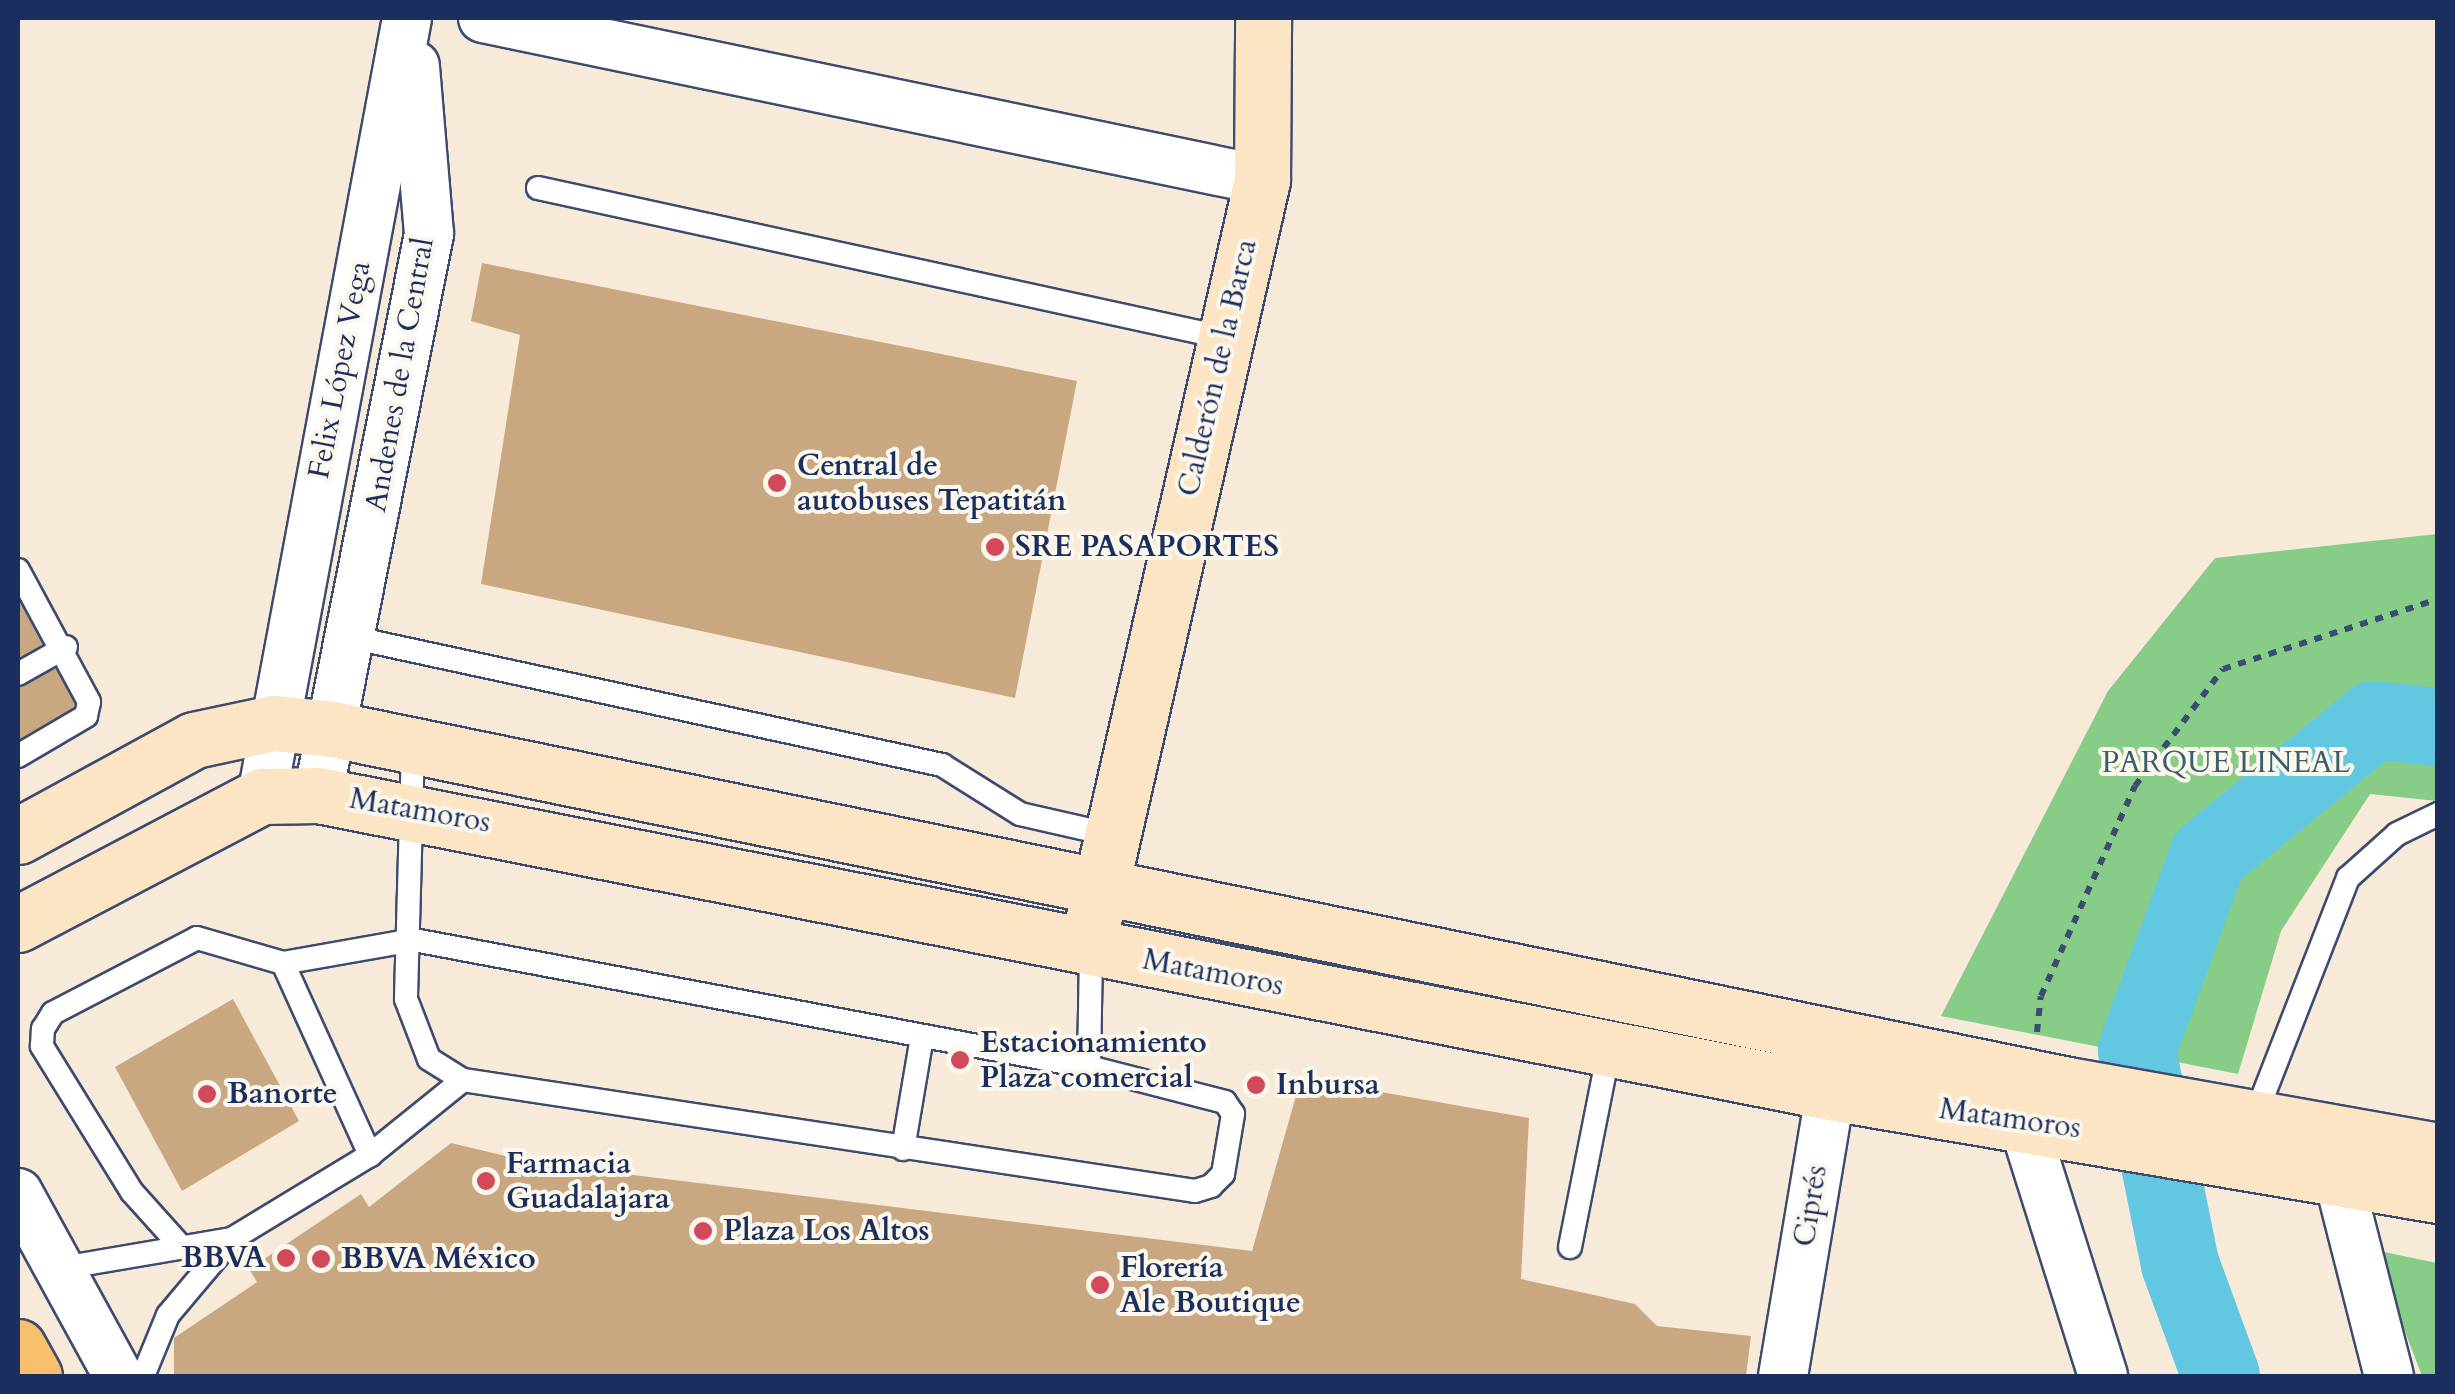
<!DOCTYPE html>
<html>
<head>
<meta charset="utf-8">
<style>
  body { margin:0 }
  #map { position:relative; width:2455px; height:1394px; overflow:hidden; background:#f8ead8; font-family:Cardo,serif }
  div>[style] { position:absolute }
  .green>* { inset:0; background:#87cd88 }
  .river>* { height:78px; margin:-39px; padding:0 39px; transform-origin:39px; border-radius:39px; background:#62c7e0 }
  .building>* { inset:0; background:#c9a881 }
  .path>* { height:6px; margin-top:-3px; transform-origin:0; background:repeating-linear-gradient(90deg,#3c4b70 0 8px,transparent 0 16px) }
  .roads { filter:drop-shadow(2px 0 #3c4b70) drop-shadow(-2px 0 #3c4b70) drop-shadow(0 2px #3c4b70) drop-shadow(0 -2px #3c4b70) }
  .lane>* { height:22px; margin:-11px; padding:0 11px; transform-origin:11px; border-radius:11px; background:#fff }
  .street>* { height:48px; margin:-24px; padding:0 24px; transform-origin:24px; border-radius:24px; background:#fff }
  .secondary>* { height:55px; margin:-27.5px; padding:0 27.5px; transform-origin:27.5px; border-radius:27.5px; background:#fce5c4 }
  .primary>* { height:55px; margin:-27.5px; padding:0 27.5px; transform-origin:27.5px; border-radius:27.5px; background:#f8bf6c }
  .dots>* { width:28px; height:28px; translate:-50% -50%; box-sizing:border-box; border:5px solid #fbf7ec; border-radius:50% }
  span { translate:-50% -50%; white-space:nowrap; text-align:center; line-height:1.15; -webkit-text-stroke:8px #fbf7ec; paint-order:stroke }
  .street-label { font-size:30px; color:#1b2f5e }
  .poi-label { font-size:30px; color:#1b2f5e; font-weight:700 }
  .left { translate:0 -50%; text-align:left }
  .right { translate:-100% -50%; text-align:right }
  .park-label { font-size:30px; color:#3b5e6b }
  .frame { position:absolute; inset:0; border:20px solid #1b2f5e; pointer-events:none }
</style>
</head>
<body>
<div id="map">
  <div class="green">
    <div style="clip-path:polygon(2437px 534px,2437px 801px,2370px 794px,2281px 931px,2238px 1074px,1941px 1016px,2108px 691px,2215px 558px)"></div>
    <div style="clip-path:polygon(2374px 1250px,2437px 1263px,2437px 1376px,2422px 1376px)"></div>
  </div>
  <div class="river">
    <div style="left:2221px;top:1376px;width:119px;rotate:-110.1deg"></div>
    <div style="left:2180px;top:1264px;width:218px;rotate:-101.4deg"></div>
    <div style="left:2137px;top:1050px;width:207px;rotate:-69.9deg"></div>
    <div style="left:2208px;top:856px;width:215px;rotate:-39.3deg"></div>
    <div style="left:2374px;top:720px;width:64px;rotate:6.2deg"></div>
  </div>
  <div class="building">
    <div style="clip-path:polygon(482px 263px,1077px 381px,1015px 698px,481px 584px,520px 335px,471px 321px)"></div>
    <div style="clip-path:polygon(18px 566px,93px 724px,18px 767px)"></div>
    <div style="clip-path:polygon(233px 999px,299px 1121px,182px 1191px,115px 1067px)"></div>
    <div style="clip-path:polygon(1301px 1078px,1529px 1118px,1521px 1279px,1635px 1304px,1657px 1326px,1751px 1336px,1746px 1376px,174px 1376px,174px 1338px,257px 1282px,249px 1269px,361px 1194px,369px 1207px,451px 1143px,535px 1163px,1252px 1251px)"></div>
  </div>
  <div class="path">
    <div style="left:2037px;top:1032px;width:36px;rotate:-84deg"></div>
    <div style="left:2041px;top:996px;width:230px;rotate:-65.9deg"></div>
    <div style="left:2135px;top:786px;width:146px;rotate:-53.1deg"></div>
    <div style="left:2223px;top:669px;width:226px;rotate:-18deg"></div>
  </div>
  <div class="roads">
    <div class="lane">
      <div style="left:538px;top:188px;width:704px;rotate:12.3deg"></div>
      <div style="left:18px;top:570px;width:150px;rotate:61.7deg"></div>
      <div style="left:89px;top:702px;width:14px;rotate:102deg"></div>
      <div style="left:86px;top:716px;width:79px;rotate:149.5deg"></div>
      <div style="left:350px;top:637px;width:606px;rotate:12.2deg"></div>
      <div style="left:942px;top:765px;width:92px;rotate:32.1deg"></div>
      <div style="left:1020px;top:814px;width:90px;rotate:12.8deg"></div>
      <div style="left:18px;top:674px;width:55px;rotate:-29.4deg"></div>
      <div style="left:413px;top:746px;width:253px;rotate:91.6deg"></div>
      <div style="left:406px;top:999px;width:64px;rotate:69deg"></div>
      <div style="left:429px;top:1059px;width:40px;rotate:32deg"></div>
      <div style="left:463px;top:1080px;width:740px;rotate:8.62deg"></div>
      <div style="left:1195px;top:1191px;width:17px;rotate:-17deg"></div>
      <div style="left:1211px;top:1186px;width:17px;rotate:-45deg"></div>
      <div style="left:1223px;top:1174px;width:61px;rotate:-80.5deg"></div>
      <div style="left:1233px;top:1114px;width:14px;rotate:-124deg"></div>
      <div style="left:1225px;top:1102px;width:140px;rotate:-165.6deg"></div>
      <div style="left:1089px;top:1067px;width:118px;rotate:-89deg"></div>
      <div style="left:283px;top:963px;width:211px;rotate:65.6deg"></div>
      <div style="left:2254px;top:1119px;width:259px;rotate:-68.7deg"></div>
      <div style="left:2348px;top:878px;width:66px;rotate:-41.9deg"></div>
      <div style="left:2397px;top:834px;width:46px;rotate:-26deg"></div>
      <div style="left:903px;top:1149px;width:114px;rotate:-80.4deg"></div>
      <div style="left:177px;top:1242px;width:67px;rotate:-132deg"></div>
      <div style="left:132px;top:1192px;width:172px;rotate:-121.7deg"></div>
      <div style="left:42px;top:1046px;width:17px;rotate:-87deg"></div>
      <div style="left:43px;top:1029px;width:19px;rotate:-58deg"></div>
      <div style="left:53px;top:1013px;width:162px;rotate:-27.5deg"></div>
      <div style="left:197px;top:938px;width:90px;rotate:16.2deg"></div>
      <div style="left:283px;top:963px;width:133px;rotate:-10deg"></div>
      <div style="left:414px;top:940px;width:687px;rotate:10.66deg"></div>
      <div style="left:1570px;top:1247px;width:201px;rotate:-78.8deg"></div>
      <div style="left:56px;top:1269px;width:179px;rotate:-9.7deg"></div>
      <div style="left:143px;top:1376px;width:66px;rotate:-67.7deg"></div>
      <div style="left:168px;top:1315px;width:99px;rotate:-49.9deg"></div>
      <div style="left:232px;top:1239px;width:162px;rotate:-31.3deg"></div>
      <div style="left:370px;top:1155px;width:119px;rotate:-38.9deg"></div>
    </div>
    <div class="street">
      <div style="left:483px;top:18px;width:796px;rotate:11.75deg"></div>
      <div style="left:318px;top:795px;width:572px;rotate:-78.81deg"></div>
      <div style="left:429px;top:234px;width:169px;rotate:-94.8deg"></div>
      <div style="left:262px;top:796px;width:791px;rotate:-79.44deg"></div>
      <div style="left:2023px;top:1122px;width:266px;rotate:72.5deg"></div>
      <div style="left:2338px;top:1176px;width:206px;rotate:75.7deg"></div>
      <div style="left:18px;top:1193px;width:209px;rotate:61.3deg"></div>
      <div style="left:1783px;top:1376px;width:326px;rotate:-80.5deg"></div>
    </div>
    <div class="secondary">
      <div style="left:18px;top:836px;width:200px;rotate:-28.6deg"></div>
      <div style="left:194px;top:740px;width:82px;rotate:-12deg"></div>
      <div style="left:274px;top:723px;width:58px;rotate:5.9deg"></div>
      <div style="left:332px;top:729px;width:1777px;rotate:11.59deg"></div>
      <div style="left:2073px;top:1086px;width:371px;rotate:10.1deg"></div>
      <div style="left:1093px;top:921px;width:760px;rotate:-77.15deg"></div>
      <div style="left:1262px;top:180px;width:162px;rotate:-89.6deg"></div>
      <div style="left:18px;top:924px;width:276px;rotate:-27.7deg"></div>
      <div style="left:262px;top:796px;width:56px;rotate:-1deg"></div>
      <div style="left:318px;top:795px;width:1541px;rotate:11.11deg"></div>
      <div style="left:1830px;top:1092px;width:617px;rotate:9.62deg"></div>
    </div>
    <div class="primary">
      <div style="left:18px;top:1347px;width:33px;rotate:61deg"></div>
    </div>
  </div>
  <div class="dots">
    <div style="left:777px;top:483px;background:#d1495b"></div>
    <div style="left:995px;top:547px;background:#d1495b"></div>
    <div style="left:960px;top:1060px;background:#d1495b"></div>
    <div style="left:1256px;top:1085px;background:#d1495b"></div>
    <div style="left:207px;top:1094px;background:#d1495b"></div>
    <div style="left:486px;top:1181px;background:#d1495b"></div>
    <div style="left:703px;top:1231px;background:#d1495b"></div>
    <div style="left:286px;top:1258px;background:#d1495b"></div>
    <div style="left:321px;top:1259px;background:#d1495b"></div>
    <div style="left:1100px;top:1285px;background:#d1495b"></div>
  </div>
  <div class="street-label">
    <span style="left:1218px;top:368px;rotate:-77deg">Calderón de la Barca</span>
    <span style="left:340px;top:370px;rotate:-79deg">Felix López Vega</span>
    <span style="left:400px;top:375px;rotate:-80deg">Andenes de la Central</span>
    <span style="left:420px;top:811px;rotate:10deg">Matamoros</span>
    <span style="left:1213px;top:973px;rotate:11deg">Matamoros</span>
    <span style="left:2010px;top:1119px;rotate:8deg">Matamoros</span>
    <span style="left:1811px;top:1206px;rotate:-81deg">Ciprés</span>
  </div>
  <div class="poi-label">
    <span class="left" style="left:797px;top:483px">Central de<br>autobuses Tepatitán</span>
    <span class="left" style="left:1015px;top:547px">SRE PASAPORTES</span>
    <span class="left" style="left:980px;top:1060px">Estacionamiento<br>Plaza comercial</span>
    <span class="left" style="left:1276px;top:1085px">Inbursa</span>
    <span class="left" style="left:227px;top:1094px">Banorte</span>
    <span class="left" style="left:506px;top:1181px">Farmacia<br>Guadalajara</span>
    <span class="left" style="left:723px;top:1231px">Plaza Los Altos</span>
    <span class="right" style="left:266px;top:1258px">BBVA</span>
    <span class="left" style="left:341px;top:1259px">BBVA México</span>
    <span class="left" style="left:1120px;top:1285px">Florería<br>Ale Boutique</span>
  </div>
  <div class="park-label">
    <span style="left:2226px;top:763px">PARQUE LINEAL</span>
  </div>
  <div class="frame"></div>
</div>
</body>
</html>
